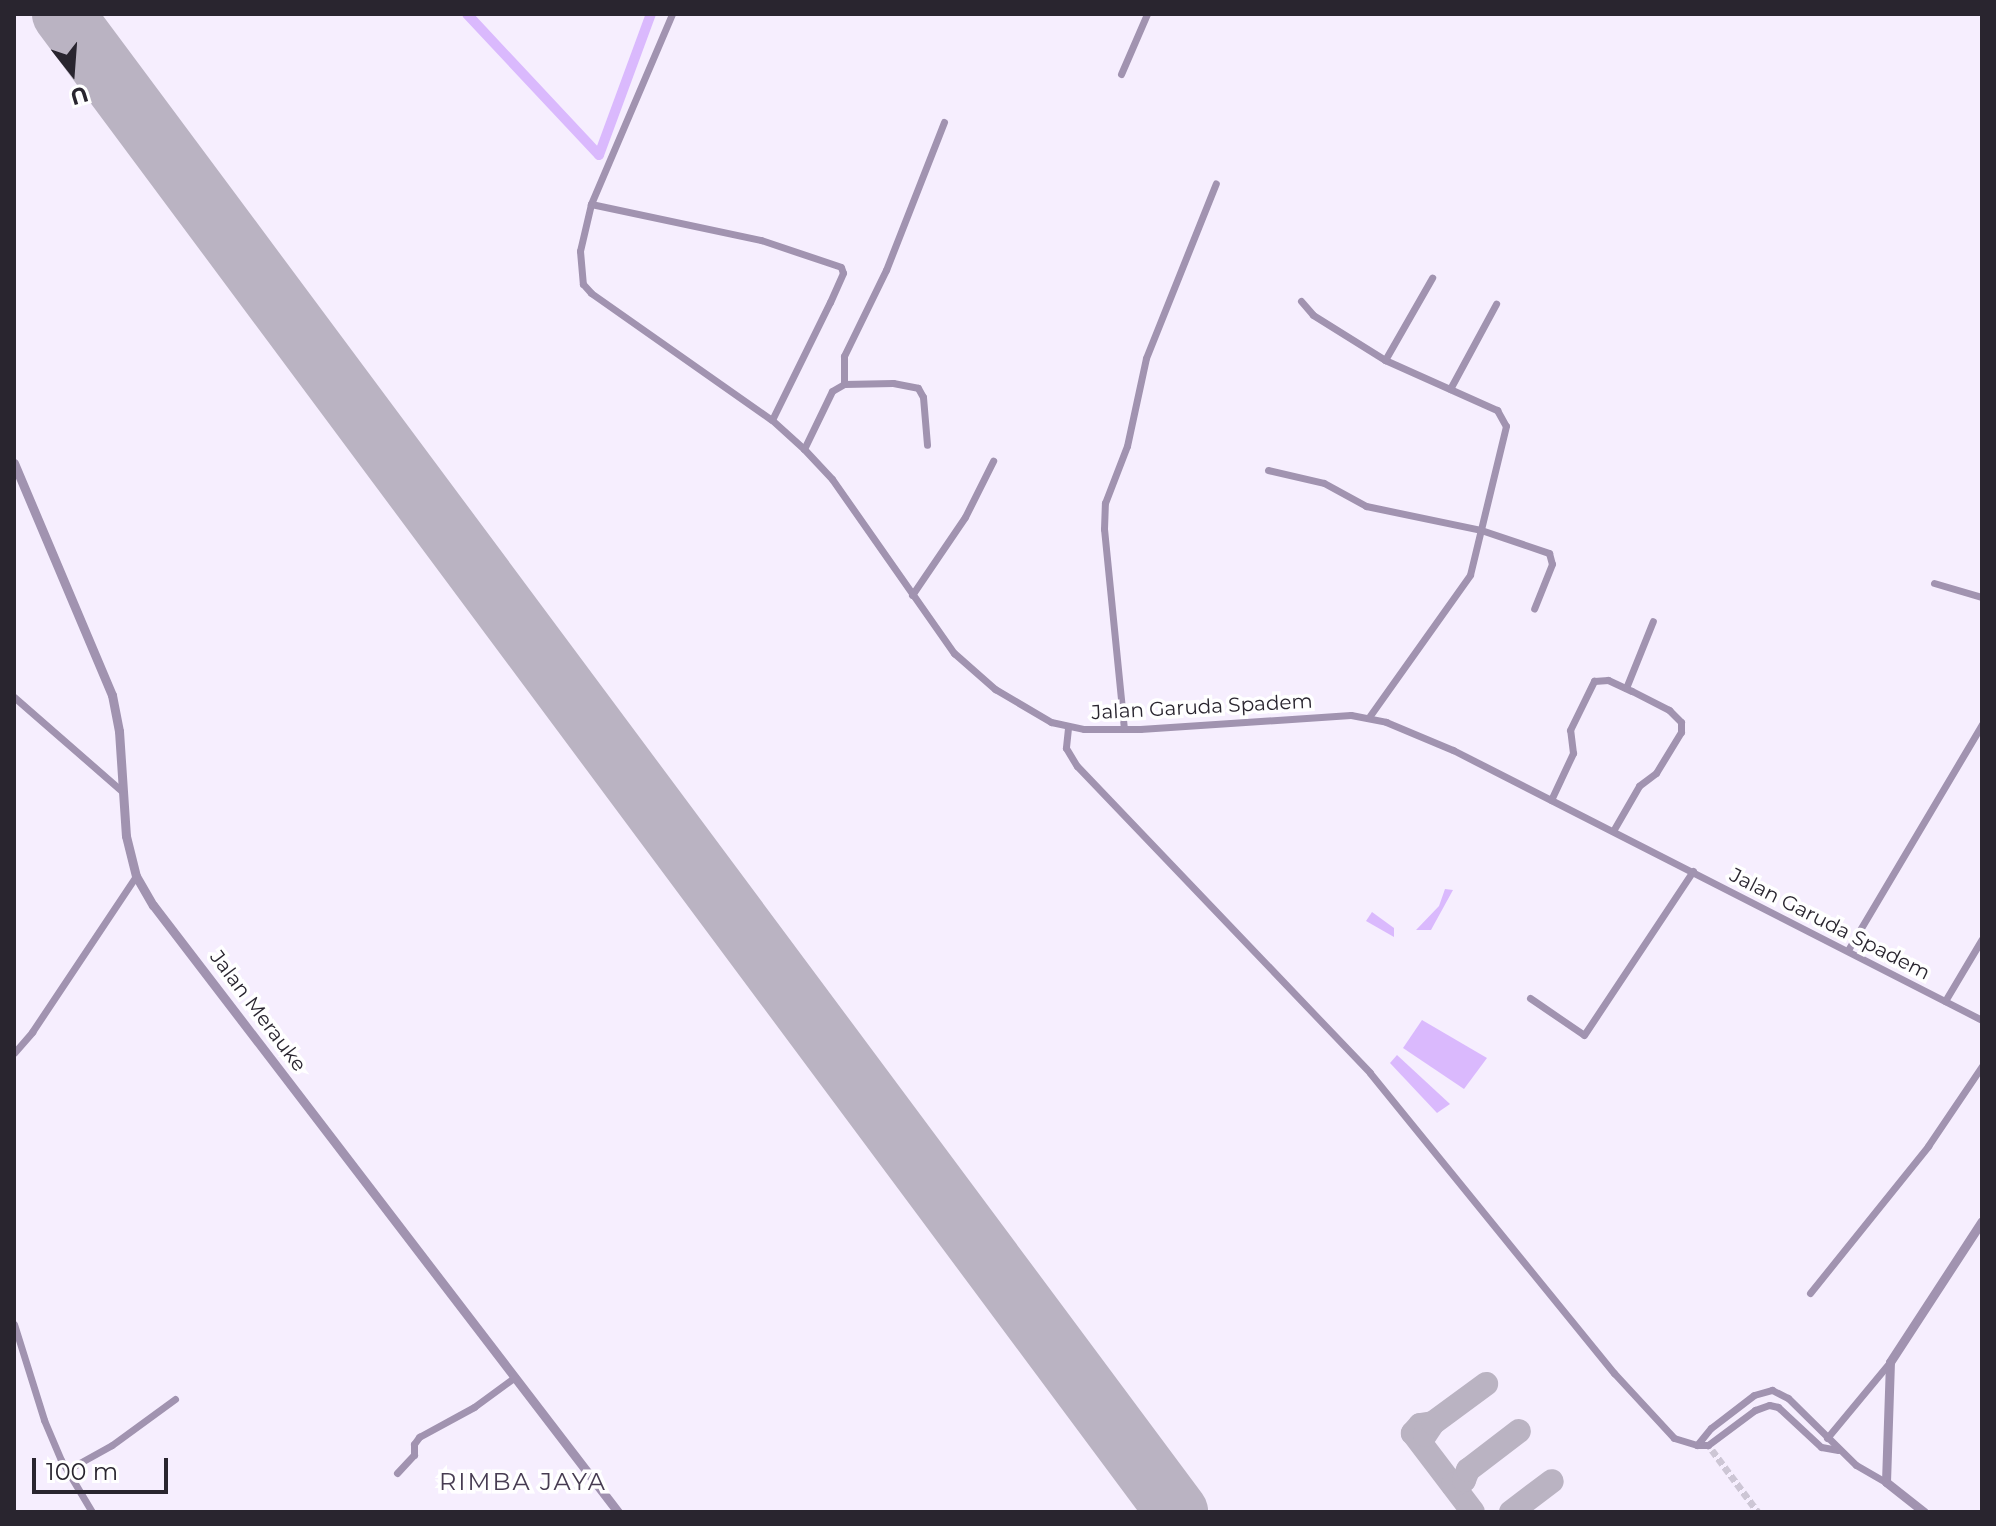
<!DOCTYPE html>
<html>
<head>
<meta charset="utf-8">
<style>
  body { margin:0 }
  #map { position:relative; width:1996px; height:1526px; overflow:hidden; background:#f6eefe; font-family:Montserrat,sans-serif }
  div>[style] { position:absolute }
  .water>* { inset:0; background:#dab9fd }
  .canal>* { height:10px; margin:-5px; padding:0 5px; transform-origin:5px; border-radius:5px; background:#dab9fd }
  .taxiway>* { height:24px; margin:-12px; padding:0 12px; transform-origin:12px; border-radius:12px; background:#bab3c2 }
  .runway>* { height:62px; margin:-31px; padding:0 31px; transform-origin:31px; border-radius:31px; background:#bab3c2 }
  .minor-tunnel>* { height:7px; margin-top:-3.5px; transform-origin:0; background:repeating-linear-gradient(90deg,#cdc6d5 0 7px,transparent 0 10.5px) }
  .minor>* { height:7px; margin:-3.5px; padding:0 3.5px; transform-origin:3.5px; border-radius:3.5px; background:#a193b0 }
  .tertiary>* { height:9px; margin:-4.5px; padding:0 4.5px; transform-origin:4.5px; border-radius:4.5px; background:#a193b0 }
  span { translate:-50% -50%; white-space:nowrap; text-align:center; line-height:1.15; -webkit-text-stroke:7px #fff; paint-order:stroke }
  .street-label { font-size:20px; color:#29252f }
  .quarter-label { font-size:24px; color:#473c52; letter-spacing:2px }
  .frame { position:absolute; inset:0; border:16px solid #29252f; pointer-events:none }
  .north { position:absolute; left:32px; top:32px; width:80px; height:80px; -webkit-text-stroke:6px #fff; paint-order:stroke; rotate:163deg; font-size:22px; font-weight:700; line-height:32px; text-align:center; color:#29252f }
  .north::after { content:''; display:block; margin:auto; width:28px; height:36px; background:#29252f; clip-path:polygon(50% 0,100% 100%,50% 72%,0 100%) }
  .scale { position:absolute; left:32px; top:1458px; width:136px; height:36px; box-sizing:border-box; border:4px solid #29252f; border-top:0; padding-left:10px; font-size:24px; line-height:28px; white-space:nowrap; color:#29252f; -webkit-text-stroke:6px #fff; paint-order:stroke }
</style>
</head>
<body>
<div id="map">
  <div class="water">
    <div style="clip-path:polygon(1445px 889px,1453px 890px,1431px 930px,1416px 930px,1439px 906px)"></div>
    <div style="clip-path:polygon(1372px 912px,1394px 928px,1394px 937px,1366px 921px)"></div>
    <div style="clip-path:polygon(1422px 1020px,1487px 1058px,1464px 1089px,1403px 1048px)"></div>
    <div style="clip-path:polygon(1397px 1055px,1450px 1104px,1437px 1113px,1390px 1063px)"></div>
  </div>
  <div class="canal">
    <div style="left:467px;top:14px;width:193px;rotate:46.9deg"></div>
    <div style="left:599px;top:155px;width:150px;rotate:-69.8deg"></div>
  </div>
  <div class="taxiway">
    <div style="left:1433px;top:1423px;width:13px;rotate:171deg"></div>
    <div style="left:1420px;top:1425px;width:11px;rotate:131deg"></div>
    <div style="left:1413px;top:1433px;width:99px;rotate:52.8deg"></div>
    <div style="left:1425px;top:1435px;width:14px;rotate:-56deg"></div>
    <div style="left:1433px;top:1423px;width:66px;rotate:-36.3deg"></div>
    <div style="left:1453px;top:1485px;width:12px;rotate:-24deg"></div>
    <div style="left:1464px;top:1480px;width:11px;rotate:-68deg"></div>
    <div style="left:1468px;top:1470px;width:64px;rotate:-37.4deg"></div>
    <div style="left:1511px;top:1512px;width:51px;rotate:-37.1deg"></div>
  </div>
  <div class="runway">
    <div style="left:63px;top:14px;width:1867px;rotate:53.36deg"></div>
  </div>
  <div class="minor-tunnel">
    <div style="left:1712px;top:1450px;width:77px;rotate:53.4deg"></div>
  </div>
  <div class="minor">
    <div style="left:672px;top:14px;width:207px;rotate:113.1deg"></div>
    <div style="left:591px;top:204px;width:48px;rotate:103.2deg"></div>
    <div style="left:580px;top:251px;width:33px;rotate:85deg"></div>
    <div style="left:583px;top:284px;width:12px;rotate:48deg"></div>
    <div style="left:591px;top:293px;width:221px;rotate:35.1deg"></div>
    <div style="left:772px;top:420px;width:43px;rotate:42.2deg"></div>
    <div style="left:804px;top:449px;width:41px;rotate:47deg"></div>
    <div style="left:832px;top:479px;width:213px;rotate:55deg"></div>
    <div style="left:954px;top:653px;width:55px;rotate:41.3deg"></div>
    <div style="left:995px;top:689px;width:65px;rotate:30.5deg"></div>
    <div style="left:1051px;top:722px;width:34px;rotate:12deg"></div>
    <div style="left:1084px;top:729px;width:56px"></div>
    <div style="left:1140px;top:729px;width:211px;rotate:-3.8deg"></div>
    <div style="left:1351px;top:715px;width:36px;rotate:11deg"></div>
    <div style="left:1386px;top:722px;width:73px;rotate:22.7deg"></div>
    <div style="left:1453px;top:750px;width:594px;rotate:27.04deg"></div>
    <div style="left:1121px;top:74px;width:65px;rotate:-66.6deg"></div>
    <div style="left:591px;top:204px;width:174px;rotate:12deg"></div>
    <div style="left:761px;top:240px;width:84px;rotate:18.6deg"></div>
    <div style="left:841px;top:267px;width:6px;rotate:72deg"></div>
    <div style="left:843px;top:273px;width:32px;rotate:114deg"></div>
    <div style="left:830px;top:302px;width:131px;rotate:116.2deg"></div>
    <div style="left:1301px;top:301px;width:18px;rotate:49deg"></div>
    <div style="left:1313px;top:315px;width:85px;rotate:32deg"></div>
    <div style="left:1385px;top:360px;width:123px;rotate:24.1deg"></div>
    <div style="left:1497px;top:410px;width:18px;rotate:61deg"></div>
    <div style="left:1506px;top:426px;width:153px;rotate:103.6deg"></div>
    <div style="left:1470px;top:575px;width:174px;rotate:125.4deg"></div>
    <div style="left:1385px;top:360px;width:95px;rotate:-60.2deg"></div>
    <div style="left:844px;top:384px;width:28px;rotate:-90deg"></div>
    <div style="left:844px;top:356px;width:96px;rotate:-64deg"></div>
    <div style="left:886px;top:270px;width:159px;rotate:-68.6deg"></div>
    <div style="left:1450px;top:389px;width:97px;rotate:-61.6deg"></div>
    <div style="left:804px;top:449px;width:64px;rotate:-64.2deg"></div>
    <div style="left:832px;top:391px;width:14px;rotate:-30deg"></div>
    <div style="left:844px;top:384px;width:49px;rotate:-1.2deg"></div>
    <div style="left:893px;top:383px;width:25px;rotate:11deg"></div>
    <div style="left:918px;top:388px;width:10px;rotate:61deg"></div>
    <div style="left:923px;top:397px;width:48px;rotate:85.2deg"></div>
    <div style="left:1268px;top:470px;width:57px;rotate:13.1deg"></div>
    <div style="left:1324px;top:483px;width:48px;rotate:28.7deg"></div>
    <div style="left:1366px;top:506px;width:117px;rotate:11.8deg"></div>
    <div style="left:1481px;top:530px;width:72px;rotate:18.7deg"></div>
    <div style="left:1549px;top:553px;width:11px;rotate:75deg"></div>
    <div style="left:1552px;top:564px;width:48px;rotate:111.8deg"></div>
    <div style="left:1934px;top:583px;width:50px;rotate:16.3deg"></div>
    <div style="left:912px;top:595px;width:94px;rotate:-55.8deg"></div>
    <div style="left:965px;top:517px;width:63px;rotate:-63.4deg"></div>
    <div style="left:1626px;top:688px;width:72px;rotate:-68.1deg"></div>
    <div style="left:14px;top:697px;width:145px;rotate:41.1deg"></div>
    <div style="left:1068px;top:728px;width:20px;rotate:96deg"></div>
    <div style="left:1066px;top:748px;width:21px;rotate:59deg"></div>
    <div style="left:1077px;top:766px;width:424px;rotate:46.3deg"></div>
    <div style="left:1370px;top:1073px;width:387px;rotate:50.9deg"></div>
    <div style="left:1614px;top:1373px;width:88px;rotate:47.3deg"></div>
    <div style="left:1674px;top:1438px;width:24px;rotate:17deg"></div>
    <div style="left:1124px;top:729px;width:201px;rotate:-95.7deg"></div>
    <div style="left:1104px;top:529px;width:26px;rotate:-88deg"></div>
    <div style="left:1105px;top:503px;width:61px;rotate:-68.9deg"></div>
    <div style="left:1127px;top:446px;width:90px;rotate:-77.8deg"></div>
    <div style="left:1146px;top:358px;width:188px;rotate:-68.2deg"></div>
    <div style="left:1551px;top:800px;width:52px;rotate:-64.9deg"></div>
    <div style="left:1573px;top:753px;width:23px;rotate:-97deg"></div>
    <div style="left:1570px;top:730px;width:55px;rotate:-63.9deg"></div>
    <div style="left:1594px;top:681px;width:14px;rotate:-4deg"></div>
    <div style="left:1608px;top:680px;width:26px;rotate:25deg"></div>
    <div style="left:1632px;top:691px;width:42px;rotate:27.2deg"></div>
    <div style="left:1669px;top:710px;width:17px;rotate:45deg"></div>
    <div style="left:1681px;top:722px;width:10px;rotate:90deg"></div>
    <div style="left:1681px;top:732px;width:48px;rotate:121.4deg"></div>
    <div style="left:1656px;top:773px;width:21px;rotate:143deg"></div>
    <div style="left:1639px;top:786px;width:52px;rotate:120deg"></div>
    <div style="left:1848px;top:950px;width:263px;rotate:-59.3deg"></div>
    <div style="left:1530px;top:998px;width:65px;rotate:34.4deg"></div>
    <div style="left:1584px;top:1035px;width:197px;rotate:-56.4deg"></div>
    <div style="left:1945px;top:1001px;width:72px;rotate:-59.2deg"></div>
    <div style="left:14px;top:1053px;width:28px;rotate:-49deg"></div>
    <div style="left:32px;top:1032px;width:187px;rotate:-56.3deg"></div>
    <div style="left:1810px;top:1293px;width:189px;rotate:-51.2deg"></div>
    <div style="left:1928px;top:1146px;width:97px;rotate:-56deg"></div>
    <div style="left:14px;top:1324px;width:101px;rotate:72.6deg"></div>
    <div style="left:44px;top:1420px;width:43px;rotate:67deg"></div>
    <div style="left:61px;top:1460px;width:61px;rotate:59.2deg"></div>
    <div style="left:1827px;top:1438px;width:99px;rotate:-50.3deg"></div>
    <div style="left:1838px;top:1450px;width:17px;rotate:-170deg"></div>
    <div style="left:1821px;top:1447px;width:59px;rotate:-137.1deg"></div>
    <div style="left:1778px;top:1407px;width:9px;rotate:-167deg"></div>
    <div style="left:1769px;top:1405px;width:15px;rotate:160deg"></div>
    <div style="left:1755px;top:1410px;width:59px;rotate:143.3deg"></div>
    <div style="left:1708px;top:1445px;width:11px;rotate:180deg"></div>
    <div style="left:1697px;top:1445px;width:22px;rotate:-51deg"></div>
    <div style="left:1711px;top:1428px;width:54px;rotate:-37.5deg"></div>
    <div style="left:1754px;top:1395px;width:19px;rotate:-16deg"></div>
    <div style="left:1772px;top:1390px;width:18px;rotate:27deg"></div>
    <div style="left:1788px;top:1398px;width:95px;rotate:44.6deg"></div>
    <div style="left:1856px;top:1465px;width:34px;rotate:30deg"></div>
    <div style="left:67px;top:1470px;width:51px;rotate:-29.1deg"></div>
    <div style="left:112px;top:1445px;width:78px;rotate:-36.1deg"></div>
    <div style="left:397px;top:1473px;width:25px;rotate:-47deg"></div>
    <div style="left:414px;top:1455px;width:11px;rotate:-90deg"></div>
    <div style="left:414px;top:1444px;width:9px;rotate:-54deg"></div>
    <div style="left:419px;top:1437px;width:63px;rotate:-28.6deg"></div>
    <div style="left:474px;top:1407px;width:51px;rotate:-36.2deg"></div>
  </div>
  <div class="tertiary">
    <div style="left:14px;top:463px;width:252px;rotate:67.1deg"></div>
    <div style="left:112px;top:695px;width:37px;rotate:79deg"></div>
    <div style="left:119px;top:731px;width:105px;rotate:86.2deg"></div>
    <div style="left:126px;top:836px;width:41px;rotate:76deg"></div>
    <div style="left:136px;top:876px;width:34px;rotate:60deg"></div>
    <div style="left:153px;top:905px;width:765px;rotate:52.55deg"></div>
    <div style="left:1924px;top:1512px;width:48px;rotate:-141.7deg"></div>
    <div style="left:1886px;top:1482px;width:120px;rotate:-88.1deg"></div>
    <div style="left:1890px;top:1362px;width:168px;rotate:-56.9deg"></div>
  </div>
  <div class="street-label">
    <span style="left:1202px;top:707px;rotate:-3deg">Jalan Garuda Spadem</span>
    <span style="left:1830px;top:924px;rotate:27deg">Jalan Garuda Spadem</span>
    <span style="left:258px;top:1011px;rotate:53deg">Jalan Merauke</span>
  </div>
  <div class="quarter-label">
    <span style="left:523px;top:1482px">RIMBA JAYA</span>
  </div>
  <div class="frame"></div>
  <div class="north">U</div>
  <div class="scale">100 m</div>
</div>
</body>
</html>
